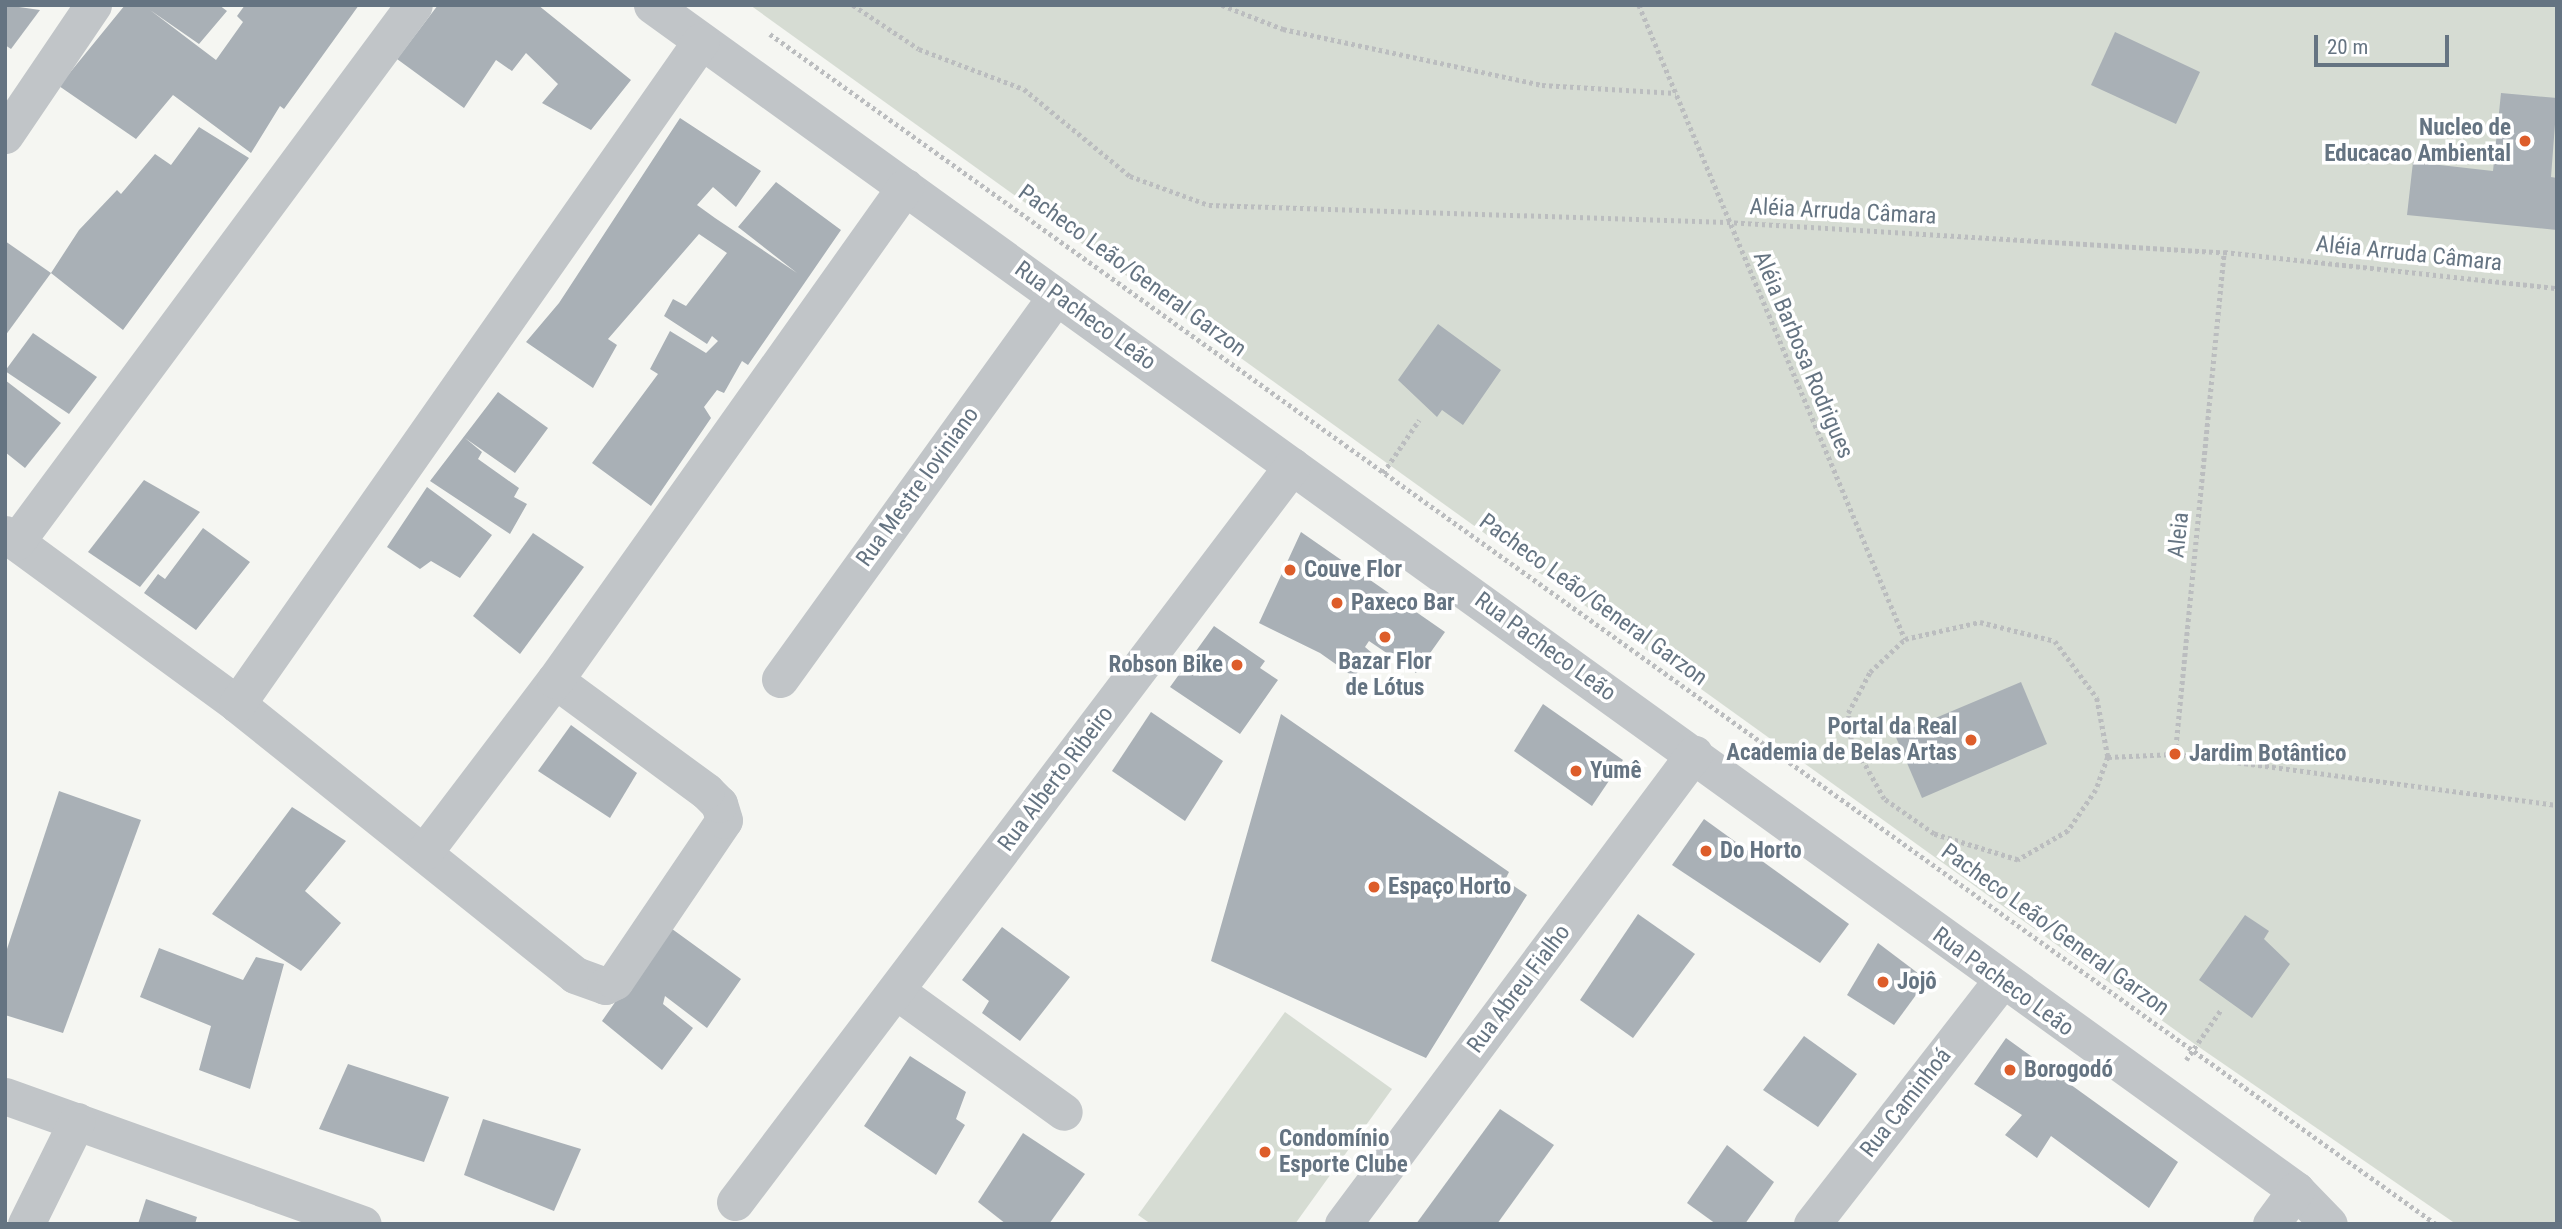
<!DOCTYPE html>
<html>
<head>
<meta charset="utf-8">
<style>
  body { margin:0 }
  #map { position:relative; width:2562px; height:1229px; overflow:hidden; background:#f5f6f2; font-family:"Roboto Condensed",sans-serif }
  div>[style] { position:absolute }
  .green>* { inset:0; background:#d6dcd3 }
  .building>* { inset:0; background:#a9b0b6 }
  .path>* { height:4.5px; margin-top:-2.25px; transform-origin:0; background:repeating-linear-gradient(90deg,#bbbdbf 0 3.5px,transparent 0 7px) }
  .street>* { height:37px; margin:-18.5px; padding:0 18.5px; transform-origin:18.5px; border-radius:18.5px; background:#c1c5c8 }
  .dots>* { width:19px; height:19px; translate:-50% -50%; box-sizing:border-box; border:4px solid #fff; border-radius:50% }
  span { translate:-50% -50%; white-space:nowrap; text-align:center; line-height:1.15; -webkit-text-stroke:7px #fff; paint-order:stroke }
  .poi-label { font-size:23px; color:#657482; font-weight:700 }
  .right { translate:-100% -50%; text-align:right }
  .left { translate:0 -50%; text-align:left }
  .street-label { font-size:23px; color:#657482 }
  .frame { position:absolute; inset:0; border:7px solid #657482; pointer-events:none }
  .scale { position:absolute; left:2314px; top:35px; width:135px; height:32px; box-sizing:border-box; border:4px solid #657482; border-top:0; padding-left:9px; font-size:21px; line-height:24px; white-space:nowrap; color:#657482; -webkit-text-stroke:5px #fff; paint-order:stroke }
</style>
</head>
<body>
<div id="map">
  <div class="green">
    <div style="clip-path:polygon(750px 5px,2557px 5px,2557px 1224px,2456px 1224px,2196px 1045px)"></div>
    <div style="clip-path:polygon(1285px 1012px,1392px 1089px,1295px 1224px,1151px 1224px,1138px 1215px)"></div>
  </div>
  <div class="building">
    <div style="clip-path:polygon(5px 5px,40px 10px,11px 49px,5px 45px)"></div>
    <div style="clip-path:polygon(125px 5px,219px 5px,227px 11px,199px 44px,150px 10px,216px 60px,243px 22px,237px 16px,245px 5px,359px 5px,284px 109px,280px 106px,251px 153px,173px 95px,136px 139px,59px 86px)"></div>
    <div style="clip-path:polygon(438px 5px,538px 5px,631px 80px,591px 130px,542px 103px,558px 84px,526px 53px,512px 71px,496px 60px,464px 108px,397px 59px)"></div>
    <div style="clip-path:polygon(2115px 32px,2200px 72px,2176px 124px,2091px 85px)"></div>
    <div style="clip-path:polygon(2501px 93px,2557px 98px,2551px 177px,2557px 178px,2557px 230px,2407px 215px,2413px 162px,2493px 171px)"></div>
    <div style="clip-path:polygon(680px 118px,761px 171px,736px 207px,713px 187px,697px 205px,715px 218px,797px 273px,738px 227px,776px 182px,841px 230px,748px 365px,742px 361px,724px 393px,717px 390px,704px 407px,711px 418px,651px 506px,592px 463px,658px 374px,650px 369px,670px 331px,706px 353px,718px 341px,712px 336px,707px 344px,664px 316px,673px 299px,686px 306px,727px 253px,699px 234px,608px 339px,617px 345px,593px 388px,526px 342px,559px 303px)"></div>
    <div style="clip-path:polygon(199px 127px,249px 158px,123px 330px,51px 273px,79px 230px,117px 190px,121px 194px,155px 154px,171px 165px)"></div>
    <div style="clip-path:polygon(5px 241px,51px 273px,5px 336px)"></div>
    <div style="clip-path:polygon(1438px 324px,1501px 370px,1463px 425px,1442px 410px,1437px 417px,1398px 380px)"></div>
    <div style="clip-path:polygon(33px 333px,97px 377px,69px 414px,5px 371px)"></div>
    <div style="clip-path:polygon(5px 380px,61px 423px,25px 468px,5px 452px)"></div>
    <div style="clip-path:polygon(498px 392px,548px 428px,515px 473px,465px 438px,482px 452px,478px 459px,519px 488px,514px 497px,527px 504px,510px 534px,430px 481px)"></div>
    <div style="clip-path:polygon(144px 480px,200px 512px,140px 587px,88px 552px)"></div>
    <div style="clip-path:polygon(427px 487px,492px 535px,460px 578px,431px 561px,420px 569px,387px 547px)"></div>
    <div style="clip-path:polygon(203px 528px,250px 562px,196px 630px,144px 593px,158px 574px,165px 579px)"></div>
    <div style="clip-path:polygon(1301px 532px,1445px 632px,1416px 673px,1369px 641px,1365px 647px,1372px 653px,1354px 677px,1320px 653px,1259px 623px)"></div>
    <div style="clip-path:polygon(533px 533px,584px 567px,520px 654px,473px 616px)"></div>
    <div style="clip-path:polygon(1214px 626px,1265px 661px,1260px 668px,1278px 680px,1240px 734px,1170px 687px)"></div>
    <div style="clip-path:polygon(2021px 682px,2047px 744px,1922px 798px,1895px 735px)"></div>
    <div style="clip-path:polygon(1543px 704px,1623px 760px,1592px 806px,1514px 751px)"></div>
    <div style="clip-path:polygon(1151px 712px,1223px 761px,1185px 821px,1112px 771px)"></div>
    <div style="clip-path:polygon(1281px 714px,1509px 872px,1505px 880px,1527px 895px,1426px 1058px,1211px 961px)"></div>
    <div style="clip-path:polygon(571px 725px,637px 773px,610px 818px,538px 771px)"></div>
    <div style="clip-path:polygon(59px 791px,141px 820px,63px 1033px,5px 1015px,5px 955px)"></div>
    <div style="clip-path:polygon(292px 807px,346px 841px,305px 891px,341px 923px,301px 971px,212px 914px)"></div>
    <div style="clip-path:polygon(1704px 819px,1849px 924px,1820px 963px,1672px 865px)"></div>
    <div style="clip-path:polygon(1638px 914px,1695px 954px,1633px 1038px,1580px 1000px)"></div>
    <div style="clip-path:polygon(2245px 915px,2269px 931px,2264px 939px,2290px 964px,2252px 1018px,2199px 980px)"></div>
    <div style="clip-path:polygon(668px 926px,741px 979px,707px 1028px,665px 996px,663px 1004px,693px 1028px,662px 1070px,602px 1021px)"></div>
    <div style="clip-path:polygon(1002px 927px,1070px 977px,1020px 1041px,982px 1013px,989px 1001px,962px 980px)"></div>
    <div style="clip-path:polygon(1878px 943px,1927px 980px,1894px 1025px,1847px 995px)"></div>
    <div style="clip-path:polygon(159px 948px,243px 980px,256px 957px,284px 964px,250px 1089px,199px 1070px,211px 1026px,140px 997px)"></div>
    <div style="clip-path:polygon(1804px 1036px,1857px 1074px,1818px 1127px,1763px 1090px)"></div>
    <div style="clip-path:polygon(2006px 1038px,2178px 1162px,2149px 1208px,2051px 1136px,2037px 1158px,2005px 1135px,2022px 1115px,1974px 1084px)"></div>
    <div style="clip-path:polygon(910px 1056px,966px 1092px,956px 1119px,965px 1125px,936px 1175px,864px 1126px)"></div>
    <div style="clip-path:polygon(348px 1064px,449px 1097px,424px 1162px,319px 1129px)"></div>
    <div style="clip-path:polygon(1500px 1109px,1554px 1145px,1497px 1224px,1416px 1224px)"></div>
    <div style="clip-path:polygon(483px 1119px,581px 1149px,554px 1211px,464px 1175px)"></div>
    <div style="clip-path:polygon(1023px 1133px,1085px 1174px,1049px 1224px,1006px 1224px,978px 1202px)"></div>
    <div style="clip-path:polygon(1727px 1145px,1774px 1182px,1745px 1224px,1716px 1224px,1687px 1203px)"></div>
    <div style="clip-path:polygon(146px 1199px,197px 1217px,195px 1224px,138px 1224px)"></div>
  </div>
  <div class="path">
    <div style="left:853px;top:5px;width:79px;rotate:33.7deg"></div>
    <div style="left:919px;top:49px;width:112px;rotate:20.9deg"></div>
    <div style="left:1024px;top:89px;width:137px;rotate:39.4deg"></div>
    <div style="left:1130px;top:176px;width:84px;rotate:20.2deg"></div>
    <div style="left:1209px;top:205px;width:518px;rotate:1.88deg"></div>
    <div style="left:1727px;top:222px;width:498px;rotate:3.5deg"></div>
    <div style="left:2224px;top:252px;width:335px;rotate:6.2deg"></div>
    <div style="left:1222px;top:5px;width:66px;rotate:21.5deg"></div>
    <div style="left:1283px;top:29px;width:265px;rotate:12.2deg"></div>
    <div style="left:1542px;top:85px;width:134px;rotate:3.4deg"></div>
    <div style="left:1639px;top:5px;width:688px;rotate:67.24deg"></div>
    <div style="left:770px;top:34px;width:2047px;rotate:35.54deg"></div>
    <div style="left:1383px;top:473px;width:64px;rotate:-55.8deg"></div>
    <div style="left:1980px;top:622px;width:77px;rotate:14.2deg"></div>
    <div style="left:2055px;top:641px;width:71px;rotate:53.6deg"></div>
    <div style="left:2097px;top:698px;width:60px;rotate:79.4deg"></div>
    <div style="left:2108px;top:757px;width:35px;rotate:110deg"></div>
    <div style="left:2096px;top:790px;width:50px;rotate:124.3deg"></div>
    <div style="left:2068px;top:831px;width:58px;rotate:149.9deg"></div>
    <div style="left:2018px;top:860px;width:88px;rotate:-162.8deg"></div>
    <div style="left:1934px;top:834px;width:61px;rotate:-145deg"></div>
    <div style="left:1884px;top:799px;width:68px;rotate:-119.2deg"></div>
    <div style="left:1851px;top:740px;width:27px;rotate:-96deg"></div>
    <div style="left:1848px;top:713px;width:47px;rotate:-61.8deg"></div>
    <div style="left:1870px;top:672px;width:48px;rotate:-43.3deg"></div>
    <div style="left:1905px;top:639px;width:77px;rotate:-12.8deg"></div>
    <div style="left:2175px;top:754px;width:385px;rotate:7.6deg"></div>
    <div style="left:2108px;top:757px;width:67px;rotate:-2.6deg"></div>
    <div style="left:2175px;top:754px;width:504px;rotate:-84.43deg"></div>
    <div style="left:2186px;top:1060px;width:60px;rotate:-55.2deg"></div>
  </div>
  <div class="street">
    <div style="left:652px;top:5px;width:2027px;rotate:35.78deg"></div>
    <div style="left:2296px;top:1190px;width:47px;rotate:45.9deg"></div>
    <div style="left:5px;top:135px;width:157px;rotate:-55.9deg"></div>
    <div style="left:5px;top:534px;width:288px;rotate:36.2deg"></div>
    <div style="left:237px;top:704px;width:433px;rotate:38.7deg"></div>
    <div style="left:575px;top:975px;width:32px;rotate:20deg"></div>
    <div style="left:605px;top:986px;width:11px;rotate:-27deg"></div>
    <div style="left:615px;top:981px;width:194px;rotate:-55.9deg"></div>
    <div style="left:724px;top:820px;width:17px;rotate:-107deg"></div>
    <div style="left:719px;top:804px;width:18px;rotate:-135deg"></div>
    <div style="left:706px;top:791px;width:187px;rotate:-143.7deg"></div>
    <div style="left:16px;top:542px;width:668px;rotate:-53.46deg"></div>
    <div style="left:780px;top:679px;width:472px;rotate:-54.2deg"></div>
    <div style="left:237px;top:704px;width:809px;rotate:-55.01deg"></div>
    <div style="left:425px;top:851px;width:215px;rotate:-52.8deg"></div>
    <div style="left:555px;top:680px;width:605px;rotate:-54.63deg"></div>
    <div style="left:899px;top:993px;width:203px;rotate:35.8deg"></div>
    <div style="left:5px;top:1096px;width:380px;rotate:19.7deg"></div>
    <div style="left:735px;top:1202px;width:923px;rotate:-52.88deg"></div>
    <div style="left:26px;top:1224px;width:115px;rotate:-63.7deg"></div>
    <div style="left:1343px;top:1224px;width:587px;rotate:-53.25deg"></div>
    <div style="left:1812px;top:1224px;width:308px;rotate:-52.1deg"></div>
    <div style="left:2271px;top:1224px;width:42px;rotate:-53.7deg"></div>
  </div>
  <div class="dots">
    <div style="left:2525px;top:141px;background:#dd5d2a"></div>
    <div style="left:1290px;top:570px;background:#dd5d2a"></div>
    <div style="left:1337px;top:603px;background:#dd5d2a"></div>
    <div style="left:1385px;top:637px;background:#dd5d2a"></div>
    <div style="left:1237px;top:665px;background:#dd5d2a"></div>
    <div style="left:1971px;top:740px;background:#dd5d2a"></div>
    <div style="left:2175px;top:754px;background:#dd5d2a"></div>
    <div style="left:1576px;top:771px;background:#dd5d2a"></div>
    <div style="left:1706px;top:851px;background:#dd5d2a"></div>
    <div style="left:1374px;top:887px;background:#dd5d2a"></div>
    <div style="left:1883px;top:982px;background:#dd5d2a"></div>
    <div style="left:2010px;top:1070px;background:#dd5d2a"></div>
    <div style="left:1265px;top:1152px;background:#dd5d2a"></div>
  </div>
  <div class="poi-label">
    <span class="right" style="left:2511px;top:141px">Nucleo de<br>Educacao Ambiental</span>
    <span class="left" style="left:1304px;top:570px">Couve Flor</span>
    <span class="left" style="left:1351px;top:603px">Paxeco Bar</span>
    <span style="left:1385px;top:675px">Bazar Flor<br>de Lótus</span>
    <span class="right" style="left:1223px;top:665px">Robson Bike</span>
    <span class="right" style="left:1957px;top:740px">Portal da Real<br>Academia de Belas Artas</span>
    <span class="left" style="left:2189px;top:754px">Jardim Botântico</span>
    <span class="left" style="left:1590px;top:771px">Yumê</span>
    <span class="left" style="left:1720px;top:851px">Do Horto</span>
    <span class="left" style="left:1388px;top:887px">Espaço Horto</span>
    <span class="left" style="left:1897px;top:982px">Jojô</span>
    <span class="left" style="left:2024px;top:1070px">Borogodó</span>
    <span class="left" style="left:1279px;top:1152px">Condomínio<br>Esporte Clube</span>
  </div>
  <div class="street-label">
    <span style="left:1843px;top:212px;rotate:3deg">Aléia Arruda Câmara</span>
    <span style="left:2409px;top:254px;rotate:6deg">Aléia Arruda Câmara</span>
    <span style="left:1132px;top:271px;rotate:36deg">Pacheco Leão/General Garzon</span>
    <span style="left:1085px;top:316px;rotate:36deg">Rua Pacheco Leão</span>
    <span style="left:1803px;top:355px;rotate:67deg">Aléia Barbosa Rodrigues</span>
    <span style="left:918px;top:487px;rotate:-54deg">Rua Mestre Ioviniano</span>
    <span style="left:2179px;top:535px;rotate:-84deg">Aleia</span>
    <span style="left:1593px;top:600px;rotate:36deg">Pacheco Leão/General Garzon</span>
    <span style="left:1545px;top:647px;rotate:36deg">Rua Pacheco Leão</span>
    <span style="left:1056px;top:779px;rotate:-53deg">Rua Alberto Ribeiro</span>
    <span style="left:2055px;top:930px;rotate:36deg">Pacheco Leão/General Garzon</span>
    <span style="left:2003px;top:982px;rotate:36deg">Rua Pacheco Leão</span>
    <span style="left:1519px;top:989px;rotate:-53deg">Rua Abreu Fialho</span>
    <span style="left:1906px;top:1103px;rotate:-52deg">Rua Caminhoá</span>
  </div>
  <div class="frame"></div>
  <div class="scale">20 m</div>
</div>
</body>
</html>
